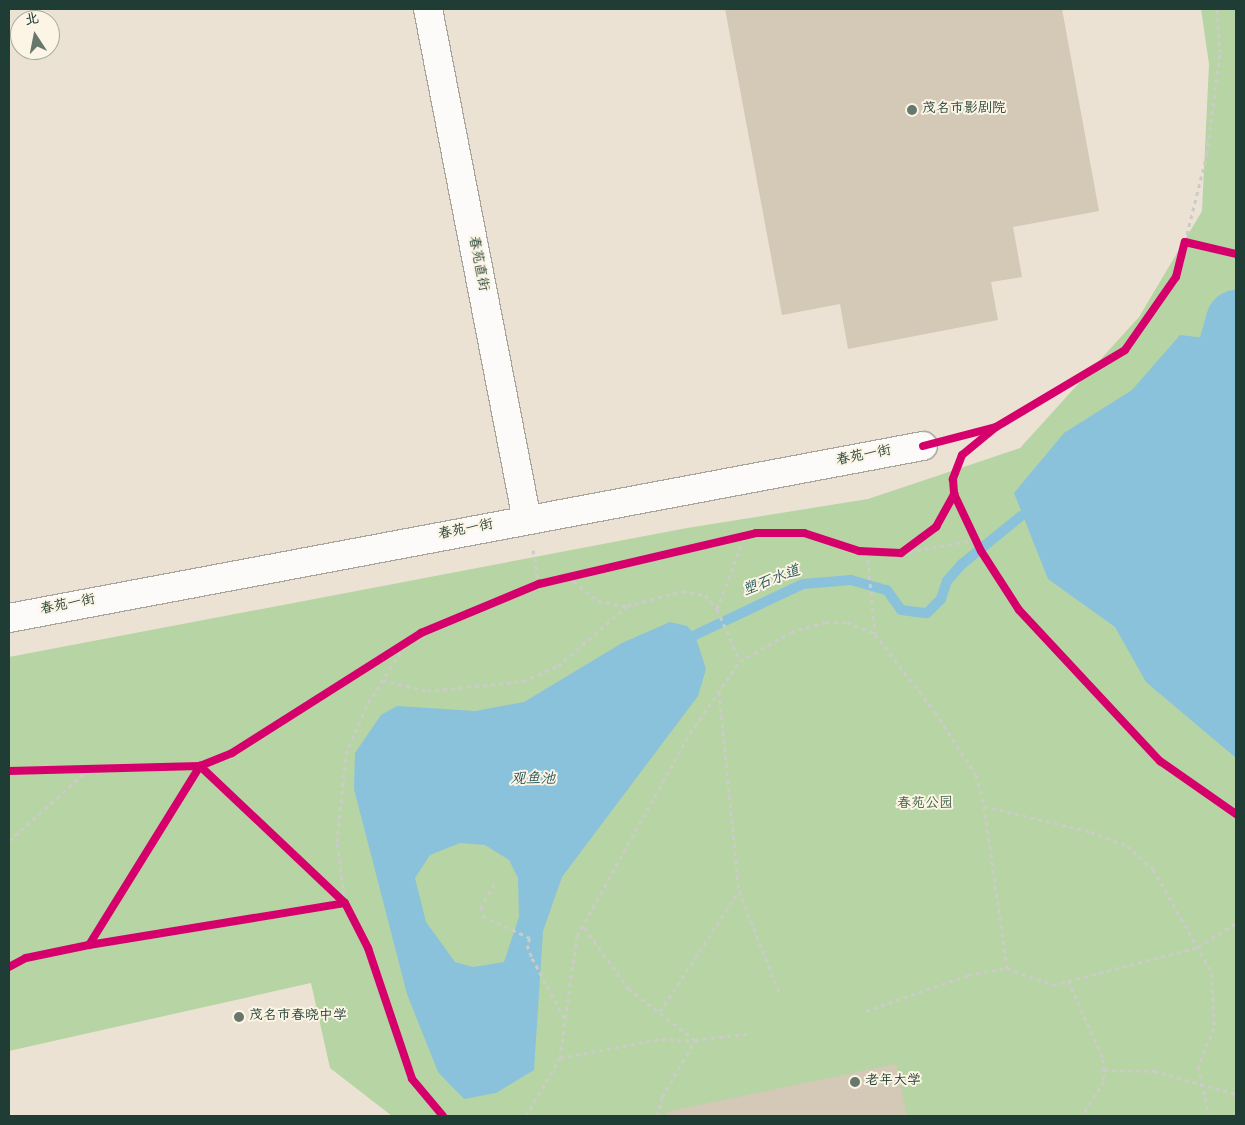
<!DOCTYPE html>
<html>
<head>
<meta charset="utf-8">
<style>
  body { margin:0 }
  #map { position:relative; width:1245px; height:1125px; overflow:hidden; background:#ece2d4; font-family:"Gochi Hand","LXGW WenKai TC",sans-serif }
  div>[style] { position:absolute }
  .green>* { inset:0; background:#b7d4a4 }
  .water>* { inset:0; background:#89c2da }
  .stream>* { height:10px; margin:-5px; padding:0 5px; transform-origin:5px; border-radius:5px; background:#89c2da }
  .river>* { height:61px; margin:-30.5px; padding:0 30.5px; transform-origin:30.5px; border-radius:30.5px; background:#89c2da }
  .building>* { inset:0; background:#d4c8b7 }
  .path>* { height:3px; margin-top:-1.5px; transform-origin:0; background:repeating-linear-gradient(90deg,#cbcbc7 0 4px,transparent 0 8px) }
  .roads { filter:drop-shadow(1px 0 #a7a49b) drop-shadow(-1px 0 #a7a49b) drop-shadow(0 1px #a7a49b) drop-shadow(0 -1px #a7a49b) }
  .street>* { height:28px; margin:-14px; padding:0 14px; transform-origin:14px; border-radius:14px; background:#fcfbf9 }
  .cycleway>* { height:8px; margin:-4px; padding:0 4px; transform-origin:4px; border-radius:4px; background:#d6006c }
  .dots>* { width:14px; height:14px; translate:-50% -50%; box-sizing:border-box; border:2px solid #fcf5e5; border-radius:50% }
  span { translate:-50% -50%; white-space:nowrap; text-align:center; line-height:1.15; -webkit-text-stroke:4px #fcf5e5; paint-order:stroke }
  .poi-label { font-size:14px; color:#1f3d34 }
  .left { translate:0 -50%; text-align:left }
  .street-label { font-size:14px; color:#1f3d34 }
  .park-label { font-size:14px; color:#3a6046 }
  .water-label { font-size:15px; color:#2f5b5e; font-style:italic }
  .frame { position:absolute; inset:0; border:10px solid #1f3d34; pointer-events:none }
  .north { position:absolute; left:10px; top:10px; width:50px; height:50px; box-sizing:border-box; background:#fcf5e5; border:1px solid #a4ab9e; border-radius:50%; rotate:349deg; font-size:14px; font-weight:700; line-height:20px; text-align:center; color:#1f3d34 }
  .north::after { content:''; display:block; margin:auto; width:18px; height:22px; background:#67776c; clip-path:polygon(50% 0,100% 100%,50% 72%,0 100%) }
</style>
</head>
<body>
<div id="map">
  <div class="green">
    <div style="clip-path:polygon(1201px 9px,1236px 9px,1236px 1116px,392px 1116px,330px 1068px,311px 983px,9px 1051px,9px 657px,687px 528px,868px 499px,1020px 448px,1139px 317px,1202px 211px,1209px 64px)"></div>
  </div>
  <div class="water">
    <div style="clip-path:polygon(1180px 335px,1230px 341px,1236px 376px,1236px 758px,1146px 682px,1115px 627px,1048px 579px,1014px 493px,1064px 433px,1132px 390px)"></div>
    <div style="clip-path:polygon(evenodd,670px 622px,687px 626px,695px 635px,706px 669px,698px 696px,562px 877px,543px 931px,534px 1070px,496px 1093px,464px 1099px,438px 1072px,407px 994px,354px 789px,355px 753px,381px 715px,397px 706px,475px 711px,524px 702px,622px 643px,670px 622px,460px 843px,485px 845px,509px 860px,518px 878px,519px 917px,504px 962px,473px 967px,455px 962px,426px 922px,415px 878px,430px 855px,460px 843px)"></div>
  </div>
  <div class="stream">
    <div style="left:695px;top:635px;width:119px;rotate:-25.3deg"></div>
    <div style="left:803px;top:584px;width:48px;rotate:-4.8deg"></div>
    <div style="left:851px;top:580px;width:37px;rotate:16deg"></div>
    <div style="left:887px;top:590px;width:24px;rotate:55deg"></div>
    <div style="left:901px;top:610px;width:26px;rotate:7deg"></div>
    <div style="left:927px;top:613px;width:20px;rotate:-45deg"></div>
    <div style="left:941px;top:599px;width:19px;rotate:-72deg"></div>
    <div style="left:947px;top:581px;width:23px;rotate:-49deg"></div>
    <div style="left:962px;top:564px;width:76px;rotate:-39.1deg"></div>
  </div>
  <div class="river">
    <div style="left:1230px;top:341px;width:22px;rotate:-74deg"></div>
  </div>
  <div class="building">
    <div style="clip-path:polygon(725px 9px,1062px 9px,1099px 211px,1013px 227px,1022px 277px,991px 282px,998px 320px,848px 349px,840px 304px,782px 315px)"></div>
    <div style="clip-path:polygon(896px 1064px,907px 1116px,667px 1116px,666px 1112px)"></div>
  </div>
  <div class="path">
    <div style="left:1185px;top:242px;width:91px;rotate:-76deg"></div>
    <div style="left:1207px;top:154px;width:102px;rotate:-82.7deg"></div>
    <div style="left:1220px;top:53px;width:44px;rotate:-93.9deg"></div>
    <div style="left:533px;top:550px;width:35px;rotate:80deg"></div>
    <div style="left:867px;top:552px;width:82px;rotate:84.4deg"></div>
    <div style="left:901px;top:553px;width:75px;rotate:-10deg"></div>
    <div style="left:567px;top:576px;width:40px;rotate:39deg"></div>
    <div style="left:598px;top:601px;width:29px;rotate:10deg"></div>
    <div style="left:627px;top:606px;width:57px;rotate:-15.3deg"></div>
    <div style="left:682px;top:591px;width:23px;rotate:10deg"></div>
    <div style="left:705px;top:595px;width:18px;rotate:49deg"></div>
    <div style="left:717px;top:609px;width:57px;rotate:66.1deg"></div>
    <div style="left:717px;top:609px;width:79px;rotate:-69.3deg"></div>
    <div style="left:383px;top:680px;width:45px;rotate:14deg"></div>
    <div style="left:427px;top:691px;width:97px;rotate:-5.9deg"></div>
    <div style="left:523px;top:681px;width:38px;rotate:-23deg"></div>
    <div style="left:558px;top:666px;width:91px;rotate:-41deg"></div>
    <div style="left:719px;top:692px;width:200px;rotate:84.3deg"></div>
    <div style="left:739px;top:891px;width:111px;rotate:68.3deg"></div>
    <div style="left:984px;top:806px;width:164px;rotate:81.9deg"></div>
    <div style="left:9px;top:841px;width:109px;rotate:-42deg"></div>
    <div style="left:494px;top:884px;width:26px;rotate:119deg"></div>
    <div style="left:481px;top:907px;width:9px;rotate:77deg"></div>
    <div style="left:483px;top:916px;width:52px;rotate:25.1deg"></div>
    <div style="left:530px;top:938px;width:8px;rotate:113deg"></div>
    <div style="left:527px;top:945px;width:14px;rotate:69deg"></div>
    <div style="left:532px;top:958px;width:69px;rotate:61.6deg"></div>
    <div style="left:345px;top:903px;width:62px;rotate:-97.5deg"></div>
    <div style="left:337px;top:842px;width:88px;rotate:-84.2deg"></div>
    <div style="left:346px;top:754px;width:56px;rotate:-66.7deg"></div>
    <div style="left:368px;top:703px;width:72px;rotate:-57.4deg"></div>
    <div style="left:89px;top:945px;width:211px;rotate:-58.2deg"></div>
    <div style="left:1068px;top:980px;width:86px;rotate:66.1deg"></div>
    <div style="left:1103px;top:1059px;width:22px;rotate:87deg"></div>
    <div style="left:1104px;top:1081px;width:41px;rotate:122.2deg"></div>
    <div style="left:866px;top:1011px;width:108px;rotate:-19.4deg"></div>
    <div style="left:968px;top:975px;width:40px;rotate:-10deg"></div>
    <div style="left:1007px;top:968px;width:49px;rotate:20.3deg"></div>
    <div style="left:1053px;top:985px;width:150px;rotate:-14.7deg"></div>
    <div style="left:1198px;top:947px;width:45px;rotate:-32.3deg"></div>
    <div style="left:660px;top:1012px;width:143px;rotate:-57deg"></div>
    <div style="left:560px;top:1058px;width:103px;rotate:-10.7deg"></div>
    <div style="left:661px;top:1039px;width:34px;rotate:2deg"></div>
    <div style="left:695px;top:1040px;width:83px;rotate:-142.3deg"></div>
    <div style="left:629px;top:989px;width:78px;rotate:-126.1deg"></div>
    <div style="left:1104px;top:1070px;width:50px;rotate:1.1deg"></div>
    <div style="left:1154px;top:1071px;width:85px;rotate:15.7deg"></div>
    <div style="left:526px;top:1116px;width:67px;rotate:-59.6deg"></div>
    <div style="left:560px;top:1058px;width:123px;rotate:-82.1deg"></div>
    <div style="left:577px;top:936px;width:232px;rotate:-60.9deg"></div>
    <div style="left:690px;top:733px;width:88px;rotate:-55.2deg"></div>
    <div style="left:740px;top:661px;width:59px;rotate:-29.6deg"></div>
    <div style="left:791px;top:632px;width:36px;rotate:-16deg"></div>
    <div style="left:826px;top:622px;width:21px"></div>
    <div style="left:847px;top:622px;width:30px;rotate:23deg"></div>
    <div style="left:875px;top:634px;width:98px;rotate:52.4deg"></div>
    <div style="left:935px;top:712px;width:75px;rotate:56.9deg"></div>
    <div style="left:976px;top:775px;width:32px;rotate:76deg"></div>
    <div style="left:984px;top:806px;width:110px;rotate:13.7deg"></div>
    <div style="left:1091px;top:832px;width:39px;rotate:21deg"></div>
    <div style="left:1127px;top:846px;width:35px;rotate:41deg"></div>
    <div style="left:1153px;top:869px;width:120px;rotate:60.4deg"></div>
    <div style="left:1212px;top:973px;width:55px;rotate:87.9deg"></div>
    <div style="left:1214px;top:1028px;width:42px;rotate:112.3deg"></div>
    <div style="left:1198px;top:1067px;width:50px;rotate:77.3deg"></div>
    <div style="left:657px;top:1116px;width:20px;rotate:-75deg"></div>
    <div style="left:662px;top:1097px;width:66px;rotate:-59.9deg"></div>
    <div style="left:695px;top:1040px;width:52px;rotate:-6.6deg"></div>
  </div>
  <div class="roads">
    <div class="street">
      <div style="left:428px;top:9px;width:521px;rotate:79.04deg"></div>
      <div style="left:9px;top:618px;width:930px;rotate:-10.66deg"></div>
    </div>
  </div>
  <div class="cycleway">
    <div style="left:996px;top:427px;width:44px;rotate:140.5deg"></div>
    <div style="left:962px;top:455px;width:26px;rotate:111deg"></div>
    <div style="left:953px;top:479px;width:15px;rotate:86deg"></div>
    <div style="left:954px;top:494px;width:63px;rotate:64.7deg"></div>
    <div style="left:981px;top:551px;width:70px;rotate:57.2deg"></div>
    <div style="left:1019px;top:610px;width:207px;rotate:47deg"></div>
    <div style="left:1160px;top:761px;width:93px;rotate:34.9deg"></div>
    <div style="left:923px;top:446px;width:75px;rotate:-14.6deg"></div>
    <div style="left:996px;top:427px;width:150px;rotate:-30.8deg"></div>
    <div style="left:1125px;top:350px;width:89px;rotate:-55.1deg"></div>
    <div style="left:1176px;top:277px;width:36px;rotate:-76deg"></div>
    <div style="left:1185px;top:242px;width:52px;rotate:13.2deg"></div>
    <div style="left:9px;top:771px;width:191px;rotate:-1.5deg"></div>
    <div style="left:200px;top:766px;width:35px;rotate:-22deg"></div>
    <div style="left:232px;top:753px;width:224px;rotate:-32.4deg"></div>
    <div style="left:421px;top:633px;width:128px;rotate:-22.6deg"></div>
    <div style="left:539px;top:584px;width:223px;rotate:-13.2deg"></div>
    <div style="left:756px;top:533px;width:48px"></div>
    <div style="left:804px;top:533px;width:58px;rotate:18.1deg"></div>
    <div style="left:859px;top:551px;width:42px;rotate:2.7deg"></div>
    <div style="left:901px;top:553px;width:44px;rotate:-36.6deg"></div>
    <div style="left:936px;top:527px;width:38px;rotate:-61deg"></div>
    <div style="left:89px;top:945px;width:211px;rotate:-58.2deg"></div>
    <div style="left:200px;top:766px;width:199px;rotate:43.4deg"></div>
    <div style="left:345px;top:903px;width:51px;rotate:62.9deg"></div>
    <div style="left:368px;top:948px;width:138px;rotate:71.4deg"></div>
    <div style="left:412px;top:1079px;width:48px;rotate:50deg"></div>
    <div style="left:9px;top:967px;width:19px;rotate:-28deg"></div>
    <div style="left:26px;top:958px;width:64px;rotate:-11.7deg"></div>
    <div style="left:89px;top:945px;width:259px;rotate:-9.3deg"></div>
  </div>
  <div class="dots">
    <div style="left:912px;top:110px;background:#67776c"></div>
    <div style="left:239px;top:1017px;background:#67776c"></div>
    <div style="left:855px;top:1082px;background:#67776c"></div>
  </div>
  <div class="poi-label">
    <span class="left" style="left:922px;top:110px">茂名市影剧院</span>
    <span class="left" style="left:249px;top:1017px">茂名市春晓中学</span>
    <span class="left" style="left:865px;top:1082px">老年大学</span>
  </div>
  <div class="street-label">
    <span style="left:477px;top:264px;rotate:79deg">春苑直街</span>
    <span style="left:864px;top:457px;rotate:-11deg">春苑一街</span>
    <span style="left:466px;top:531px;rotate:-11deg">春苑一街</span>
    <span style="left:68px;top:606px;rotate:-11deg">春苑一街</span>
  </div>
  <div class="park-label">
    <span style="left:925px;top:805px">春苑公园</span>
  </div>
  <div class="water-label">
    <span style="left:772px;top:582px;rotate:-21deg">塑石水道</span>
    <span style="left:533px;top:781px">观鱼池</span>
  </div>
  <div class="frame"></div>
  <div class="north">北</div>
</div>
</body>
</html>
